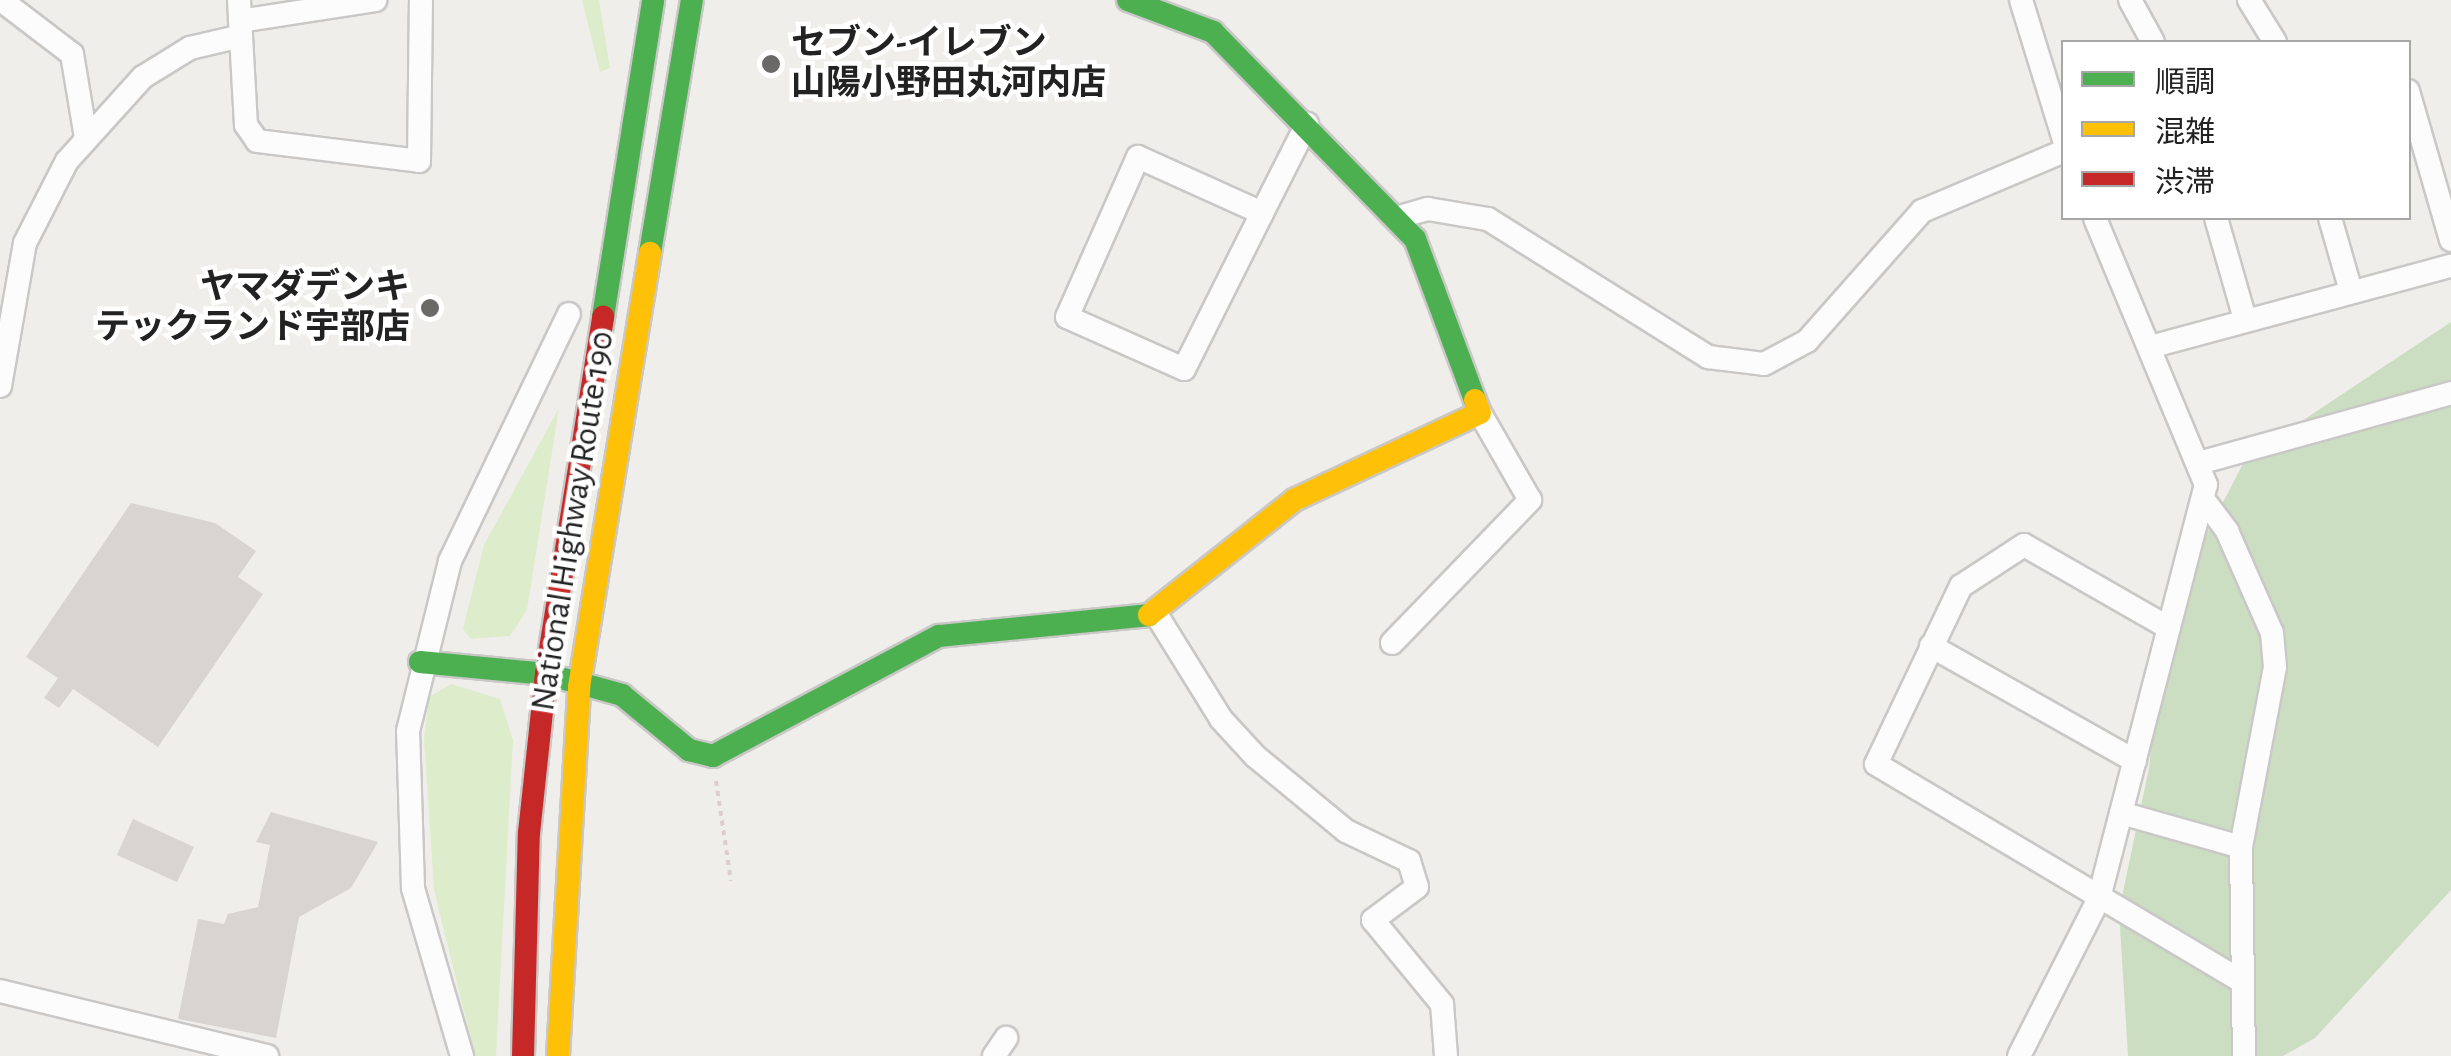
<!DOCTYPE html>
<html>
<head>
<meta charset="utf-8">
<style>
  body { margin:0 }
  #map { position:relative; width:2451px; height:1056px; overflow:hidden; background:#f0eeeb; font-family:"Alegreya Sans","Noto Sans JP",sans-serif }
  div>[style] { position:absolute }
  .grass>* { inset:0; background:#ddeccb }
  .forest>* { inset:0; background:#cbdec1 }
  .building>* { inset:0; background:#d7d4d2 }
  .path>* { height:4px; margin-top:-2px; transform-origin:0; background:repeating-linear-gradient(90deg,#dccecd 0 5px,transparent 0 10px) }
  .roads { filter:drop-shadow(2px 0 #c9c8c7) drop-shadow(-2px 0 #c9c8c7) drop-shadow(0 2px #c9c8c7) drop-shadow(0 -2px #c9c8c7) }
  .street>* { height:22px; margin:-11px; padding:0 11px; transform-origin:11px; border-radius:11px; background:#fdfcfc }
  .fast>* { height:22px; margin:-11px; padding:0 11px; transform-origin:11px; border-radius:11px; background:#4caf50 }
  .slow>* { height:22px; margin:-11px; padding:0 11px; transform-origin:11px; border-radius:11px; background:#ffc107 }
  .jam>* { height:22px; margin:-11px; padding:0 11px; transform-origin:11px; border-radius:11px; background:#c62828 }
  .dots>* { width:28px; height:28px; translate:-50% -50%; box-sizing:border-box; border:5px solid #fff; border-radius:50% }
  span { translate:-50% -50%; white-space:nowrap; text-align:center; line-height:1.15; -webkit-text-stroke:9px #fff; paint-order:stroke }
  .poi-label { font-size:35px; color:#222; font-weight:700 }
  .left { translate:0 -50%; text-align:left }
  .right { translate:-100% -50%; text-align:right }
  .street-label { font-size:35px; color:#222 }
  .legend { position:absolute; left:2061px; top:40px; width:350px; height:180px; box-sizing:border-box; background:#fff; border:2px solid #a7a7a7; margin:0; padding:12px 18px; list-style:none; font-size:30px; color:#222 }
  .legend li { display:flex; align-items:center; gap:20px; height:50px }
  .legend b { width:50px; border:2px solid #a7a7a7 }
</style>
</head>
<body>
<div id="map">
  <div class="grass">
    <div style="clip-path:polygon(582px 0,599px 0,610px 68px,600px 72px)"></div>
    <div style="clip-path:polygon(559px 408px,527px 610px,510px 636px,471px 639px,463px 629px,484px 545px)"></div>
    <div style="clip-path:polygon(451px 684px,500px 699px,513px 740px,496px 1056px,475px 1056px,434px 890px,424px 738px,429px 697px)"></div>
  </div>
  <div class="forest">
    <div style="clip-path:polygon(2451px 322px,2451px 890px,2315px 1038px,2283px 1056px,2128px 1056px,2119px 911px,2149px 768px,2164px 616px,2246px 458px)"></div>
  </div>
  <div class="building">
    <div style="clip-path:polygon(131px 503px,215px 523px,256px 551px,238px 577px,263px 594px,158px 747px,73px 689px,59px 708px,44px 698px,58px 678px,26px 657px)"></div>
    <div style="clip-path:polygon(271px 812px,378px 842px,351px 888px,299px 917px,276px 1038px,178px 1019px,198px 919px,224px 924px,228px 914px,258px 907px,270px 845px,256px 842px)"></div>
    <div style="clip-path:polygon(133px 819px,194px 847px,177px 882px,117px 855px)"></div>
  </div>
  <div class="path">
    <div style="left:716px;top:781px;width:101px;rotate:81.5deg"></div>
  </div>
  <div class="roads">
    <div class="street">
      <div style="left:1px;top:0;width:89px;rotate:37.3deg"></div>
      <div style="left:72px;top:54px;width:85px;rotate:80.5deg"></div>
      <div style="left:239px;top:0;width:125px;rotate:86.8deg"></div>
      <div style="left:246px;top:125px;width:19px;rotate:55deg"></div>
      <div style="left:257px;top:141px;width:163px;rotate:7deg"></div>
      <div style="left:419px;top:161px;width:161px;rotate:-89.3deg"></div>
      <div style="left:2021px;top:0;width:146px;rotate:72.9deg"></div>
      <div style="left:2130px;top:0;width:48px;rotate:61.3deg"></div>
      <div style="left:2249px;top:0;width:49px;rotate:58.2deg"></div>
      <div style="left:240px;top:21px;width:137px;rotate:-8.8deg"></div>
      <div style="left:2408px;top:91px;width:155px;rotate:73.9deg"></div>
      <div style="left:1262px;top:213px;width:136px;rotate:-155.7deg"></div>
      <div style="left:1138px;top:157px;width:175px;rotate:113.9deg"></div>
      <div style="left:1067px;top:317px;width:128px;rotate:24deg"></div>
      <div style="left:1184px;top:369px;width:174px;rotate:-63.4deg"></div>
      <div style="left:1262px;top:213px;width:100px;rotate:-63.2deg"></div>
      <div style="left:1396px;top:218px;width:33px;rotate:-16deg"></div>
      <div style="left:1428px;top:209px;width:61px;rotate:9.5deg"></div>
      <div style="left:1488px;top:219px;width:260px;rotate:32.1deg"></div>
      <div style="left:1708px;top:357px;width:56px;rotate:7.1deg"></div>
      <div style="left:1764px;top:364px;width:49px;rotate:-28.1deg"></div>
      <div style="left:1807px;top:341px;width:174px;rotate:-48.5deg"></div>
      <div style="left:1922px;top:211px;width:154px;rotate:-22.9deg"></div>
      <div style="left:2216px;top:218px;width:105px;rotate:74deg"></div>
      <div style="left:2330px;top:218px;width:76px;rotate:74deg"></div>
      <div style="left:2150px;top:347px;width:312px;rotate:-15.1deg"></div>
      <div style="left:0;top:386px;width:145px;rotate:-80.1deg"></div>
      <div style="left:25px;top:243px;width:92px;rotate:-62.9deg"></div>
      <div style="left:67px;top:161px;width:113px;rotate:-47.9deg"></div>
      <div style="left:143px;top:77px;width:55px;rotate:-31.7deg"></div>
      <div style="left:190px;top:48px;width:52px;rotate:-13.2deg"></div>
      <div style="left:2199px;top:463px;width:262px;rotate:-15.5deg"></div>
      <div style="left:2204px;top:500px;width:39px;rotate:53deg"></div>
      <div style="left:2227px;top:531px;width:111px;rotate:66.2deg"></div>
      <div style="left:2272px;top:633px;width:34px;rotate:85deg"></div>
      <div style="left:2275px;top:667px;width:183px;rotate:100.7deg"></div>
      <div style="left:2241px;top:847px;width:209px;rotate:89.2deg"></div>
      <div style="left:1156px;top:614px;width:123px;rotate:58.2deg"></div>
      <div style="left:1221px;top:719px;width:50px;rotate:47.4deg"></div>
      <div style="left:1255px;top:756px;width:118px;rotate:39.5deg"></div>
      <div style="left:1346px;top:831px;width:70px;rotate:25.5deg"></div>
      <div style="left:1409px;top:861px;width:27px;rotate:73deg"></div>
      <div style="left:1417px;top:887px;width:55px;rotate:143.1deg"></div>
      <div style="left:1373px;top:920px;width:109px;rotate:50.6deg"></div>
      <div style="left:1442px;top:1004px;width:52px;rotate:85.6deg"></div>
      <div style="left:2169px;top:628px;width:167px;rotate:-150.2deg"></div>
      <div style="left:2024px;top:545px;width:75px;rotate:146.9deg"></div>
      <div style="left:1961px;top:586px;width:197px;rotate:115.5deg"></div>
      <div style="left:1876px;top:764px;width:423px;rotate:30.7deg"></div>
      <div style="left:1392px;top:643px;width:199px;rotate:-46deg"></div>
      <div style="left:1530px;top:500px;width:100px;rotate:-119.9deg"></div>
      <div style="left:1931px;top:646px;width:234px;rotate:29.4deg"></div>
      <div style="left:2121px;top:813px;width:125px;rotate:15.8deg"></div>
      <div style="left:0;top:991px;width:275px;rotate:13.7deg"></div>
      <div style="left:462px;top:1056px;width:175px;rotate:-106.3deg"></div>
      <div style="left:413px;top:888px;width:157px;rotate:-91.8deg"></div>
      <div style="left:408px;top:731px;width:175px;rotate:-76.1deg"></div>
      <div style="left:450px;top:561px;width:274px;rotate:-64.3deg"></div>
      <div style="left:994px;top:1056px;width:22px;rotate:-56deg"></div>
      <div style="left:2019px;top:1056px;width:177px;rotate:-63.1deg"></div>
      <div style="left:2099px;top:898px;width:427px;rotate:-75.5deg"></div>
      <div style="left:2206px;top:485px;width:289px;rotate:-112.6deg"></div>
    </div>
    <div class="fast">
      <div style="left:1128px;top:0;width:91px;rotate:20.6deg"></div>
      <div style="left:1213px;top:32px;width:289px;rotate:45.7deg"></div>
      <div style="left:1415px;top:239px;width:172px;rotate:69.6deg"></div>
      <div style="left:650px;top:253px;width:256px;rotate:-80.6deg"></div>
      <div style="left:603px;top:317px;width:321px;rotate:-81deg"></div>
      <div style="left:420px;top:662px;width:127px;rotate:5.4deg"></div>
      <div style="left:546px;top:674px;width:79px;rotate:15.4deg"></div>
      <div style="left:622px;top:695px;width:87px;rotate:39.4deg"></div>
      <div style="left:689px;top:750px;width:25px;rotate:14deg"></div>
      <div style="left:713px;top:756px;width:256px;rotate:-28deg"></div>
      <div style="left:939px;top:636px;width:211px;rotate:-5.7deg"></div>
    </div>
    <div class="slow">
      <div style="left:1149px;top:615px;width:185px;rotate:-38.4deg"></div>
      <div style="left:1294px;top:500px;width:205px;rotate:-25.1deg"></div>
      <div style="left:1480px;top:413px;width:14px;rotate:-111deg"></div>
      <div style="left:558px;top:1056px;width:370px;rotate:-86.7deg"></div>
      <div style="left:579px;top:687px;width:440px;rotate:-80.7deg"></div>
    </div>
    <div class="jam">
      <div style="left:523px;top:1056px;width:223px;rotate:-88.5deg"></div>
      <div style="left:529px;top:833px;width:160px;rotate:-83.9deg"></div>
      <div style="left:546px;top:674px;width:362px;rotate:-80.9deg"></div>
    </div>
  </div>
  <div class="dots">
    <div style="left:771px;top:64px;background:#6a6968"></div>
    <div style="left:430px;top:308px;background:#6a6968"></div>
  </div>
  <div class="poi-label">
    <span class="left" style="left:791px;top:64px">セブン-イレブン<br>山陽小野田丸河内店</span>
    <span class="right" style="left:410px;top:308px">ヤマダデンキ<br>テックランド宇部店</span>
  </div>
  <div class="street-label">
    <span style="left:573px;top:521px;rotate:-81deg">National Highway Route 190</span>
  </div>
  <ul class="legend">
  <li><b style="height:12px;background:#4caf50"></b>順調</li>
  <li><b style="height:12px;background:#ffc107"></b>混雑</li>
  <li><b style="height:12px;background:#c62828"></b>渋滞</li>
  </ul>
</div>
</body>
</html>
